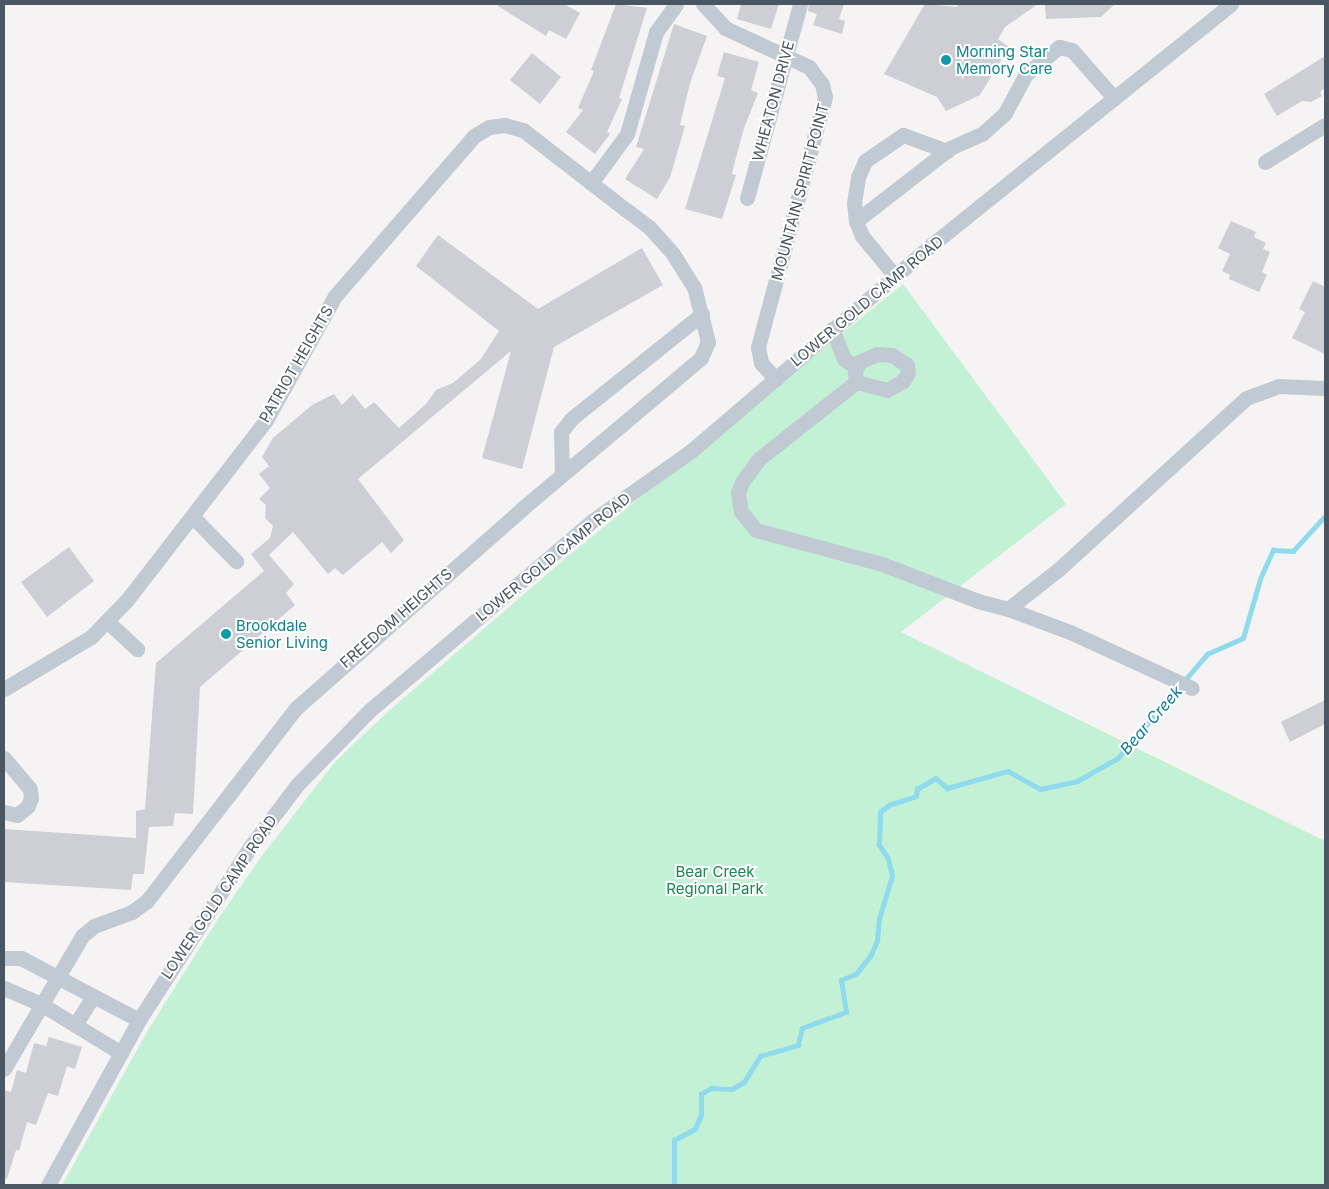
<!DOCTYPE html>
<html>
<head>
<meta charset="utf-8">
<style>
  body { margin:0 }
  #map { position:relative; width:1329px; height:1189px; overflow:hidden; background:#f5f3f3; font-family:Inter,sans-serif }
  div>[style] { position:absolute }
  .green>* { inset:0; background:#c3f1d5 }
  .stream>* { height:4.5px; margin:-2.25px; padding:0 2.25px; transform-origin:2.25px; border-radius:2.25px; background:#90daee }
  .building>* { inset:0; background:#cdcfd5 }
  .minor>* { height:15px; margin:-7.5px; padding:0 7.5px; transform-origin:7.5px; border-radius:7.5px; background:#c1cad2 }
  .dots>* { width:14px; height:14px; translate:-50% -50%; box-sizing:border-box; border:2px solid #fff; border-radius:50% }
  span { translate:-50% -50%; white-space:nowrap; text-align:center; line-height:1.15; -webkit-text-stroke:4px #fff; paint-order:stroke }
  .culture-label { font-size:15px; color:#0d838f }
  .left { translate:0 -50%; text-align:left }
  .street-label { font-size:15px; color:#4a5661 }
  .park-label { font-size:15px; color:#17864f }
  .water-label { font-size:16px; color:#0c7c9b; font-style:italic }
  .frame { position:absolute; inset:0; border:5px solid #4a5661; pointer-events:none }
</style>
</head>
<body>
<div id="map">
  <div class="green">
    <div style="clip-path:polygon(903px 284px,1066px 504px,901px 632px,1325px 841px,1325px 1185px,62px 1185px,148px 1030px,218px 919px,261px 857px,335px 762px,383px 716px,568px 556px)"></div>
  </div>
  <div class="stream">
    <div style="left:674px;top:1185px;width:45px;rotate:-90deg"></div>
    <div style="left:674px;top:1140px;width:24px;rotate:-28deg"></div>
    <div style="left:695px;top:1129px;width:15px;rotate:-67deg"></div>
    <div style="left:701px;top:1115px;width:21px;rotate:-90deg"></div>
    <div style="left:701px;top:1094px;width:12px;rotate:-31deg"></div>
    <div style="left:711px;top:1088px;width:21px;rotate:3deg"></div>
    <div style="left:732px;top:1089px;width:14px;rotate:-30deg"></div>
    <div style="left:744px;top:1082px;width:31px;rotate:-58deg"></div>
    <div style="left:760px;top:1056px;width:40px;rotate:-16deg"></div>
    <div style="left:798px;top:1045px;width:17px;rotate:-77deg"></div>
    <div style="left:802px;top:1028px;width:47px;rotate:-20deg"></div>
    <div style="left:846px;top:1012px;width:32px;rotate:-99deg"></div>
    <div style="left:841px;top:980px;width:16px;rotate:-22deg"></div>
    <div style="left:856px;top:974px;width:24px;rotate:-52deg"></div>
    <div style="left:871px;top:955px;width:15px;rotate:-67deg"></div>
    <div style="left:877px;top:941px;width:22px;rotate:-85deg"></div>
    <div style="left:879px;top:919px;width:45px;rotate:-73.2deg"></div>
    <div style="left:892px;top:876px;width:17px;rotate:-103deg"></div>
    <div style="left:888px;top:859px;width:17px;rotate:-123deg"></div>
    <div style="left:879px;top:845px;width:33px;rotate:-88deg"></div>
    <div style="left:880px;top:812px;width:11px;rotate:-38deg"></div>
    <div style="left:889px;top:805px;width:28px;rotate:-18deg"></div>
    <div style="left:916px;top:796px;width:7px;rotate:-82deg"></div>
    <div style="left:917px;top:789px;width:22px;rotate:-30deg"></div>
    <div style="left:936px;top:778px;width:15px;rotate:42deg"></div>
    <div style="left:947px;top:788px;width:63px;rotate:-15.6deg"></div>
    <div style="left:1008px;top:771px;width:37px;rotate:29deg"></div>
    <div style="left:1040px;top:789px;width:38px;rotate:-12deg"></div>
    <div style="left:1077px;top:781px;width:47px;rotate:-29.3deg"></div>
    <div style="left:1118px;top:758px;width:137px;rotate:-49.4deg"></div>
    <div style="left:1207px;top:654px;width:39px;rotate:-24deg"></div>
    <div style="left:1243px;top:638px;width:61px;rotate:-73.9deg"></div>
    <div style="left:1260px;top:579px;width:32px;rotate:-66deg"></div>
    <div style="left:1273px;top:550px;width:20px;rotate:3deg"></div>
    <div style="left:1293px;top:551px;width:47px;rotate:-47.6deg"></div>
  </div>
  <div class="building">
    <div style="clip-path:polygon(495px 4px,564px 4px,580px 13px,566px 39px,549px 30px,546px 36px)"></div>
    <div style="clip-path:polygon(616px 4px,647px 8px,619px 98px,622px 99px,607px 132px,610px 134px,595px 154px,566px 132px,583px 110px,578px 108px,594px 71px,591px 70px)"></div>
    <div style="clip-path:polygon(741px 4px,779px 4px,771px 29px,737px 19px)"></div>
    <div style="clip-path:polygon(809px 4px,844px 4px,839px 19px,845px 21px,842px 34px,813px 25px,817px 14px,808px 11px)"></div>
    <div style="clip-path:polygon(925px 4px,957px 7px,958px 4px,1038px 4px,1005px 27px,998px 39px,1009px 47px,980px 95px,946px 111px,937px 97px,884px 74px)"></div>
    <div style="clip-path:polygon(1045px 4px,1115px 4px,1101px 17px,1046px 19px)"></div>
    <div style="clip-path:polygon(674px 24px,707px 36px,690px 83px,680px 125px,685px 126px,670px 177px,657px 199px,625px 179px,644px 149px,636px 147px)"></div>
    <div style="clip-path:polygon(724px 52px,759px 62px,751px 90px,758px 93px,744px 128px,734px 165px,732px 174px,736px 175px,722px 219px,685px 209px,725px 78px,717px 76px)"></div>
    <div style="clip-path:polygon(532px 53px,561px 77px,540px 104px,510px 80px)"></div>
    <div style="clip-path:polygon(1325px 56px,1325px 88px,1320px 92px,1322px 96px,1311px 102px,1302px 101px,1277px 116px,1264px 94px)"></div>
    <div style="clip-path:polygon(1231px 221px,1256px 232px,1254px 237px,1266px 243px,1263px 249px,1270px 252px,1262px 272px,1267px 275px,1259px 292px,1229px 279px,1230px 275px,1222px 271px,1230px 254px,1218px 248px)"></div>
    <div style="clip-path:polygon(438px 235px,538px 309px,642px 248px,663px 285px,554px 347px,522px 469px,482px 458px,511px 351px,358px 479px,404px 540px,391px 553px,382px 542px,343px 575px,335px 568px,328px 574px,293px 532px,269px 555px,294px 584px,286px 593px,295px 605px,200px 687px,193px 814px,175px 813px,173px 826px,149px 827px,144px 874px,133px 874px,131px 890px,4px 882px,4px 829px,136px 838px,136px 811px,145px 809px,156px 663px,264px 571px,251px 554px,270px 538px,273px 526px,265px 518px,266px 505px,259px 499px,270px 488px,259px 474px,269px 466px,262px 457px,273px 438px,312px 405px,334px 394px,342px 405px,353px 394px,365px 409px,374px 402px,399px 428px,426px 404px,436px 390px,453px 383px,480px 360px,499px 331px,416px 266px)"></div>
    <div style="clip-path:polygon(1313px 281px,1325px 287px,1325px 354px,1292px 338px,1305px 312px,1299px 309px)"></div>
    <div style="clip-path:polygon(69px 547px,94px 581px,47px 617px,21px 582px)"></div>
    <div style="clip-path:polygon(1325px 700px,1325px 724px,1290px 742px,1281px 722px)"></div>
    <div style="clip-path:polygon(49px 1037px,82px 1047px,75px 1069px,67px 1066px,58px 1096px,48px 1093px,36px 1125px,27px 1122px,19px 1151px,16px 1150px,7px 1179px,4px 1178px,4px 1090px,11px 1092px,17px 1070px,26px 1073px,34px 1043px,46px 1046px)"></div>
  </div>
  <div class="minor">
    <div style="left:703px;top:4px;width:33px;rotate:47deg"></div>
    <div style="left:725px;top:28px;width:93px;rotate:24.9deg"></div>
    <div style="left:809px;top:67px;width:21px;rotate:53deg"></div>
    <div style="left:822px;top:84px;width:13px;rotate:77deg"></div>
    <div style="left:825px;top:97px;width:259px;rotate:105deg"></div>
    <div style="left:758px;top:347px;width:16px;rotate:79deg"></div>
    <div style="left:761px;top:363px;width:22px;rotate:47deg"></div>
    <div style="left:1265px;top:162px;width:70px;rotate:-31.7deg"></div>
    <div style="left:591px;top:183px;width:61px;rotate:-53.7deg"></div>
    <div style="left:627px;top:134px;width:106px;rotate:-74.1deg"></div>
    <div style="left:656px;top:32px;width:34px;rotate:-54deg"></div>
    <div style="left:747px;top:198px;width:201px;rotate:-74.7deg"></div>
    <div style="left:856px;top:221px;width:18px;rotate:-96deg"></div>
    <div style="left:854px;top:203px;width:26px;rotate:-81deg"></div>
    <div style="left:858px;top:177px;width:17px;rotate:-66deg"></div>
    <div style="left:865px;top:161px;width:46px;rotate:-34.4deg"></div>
    <div style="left:903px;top:135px;width:47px;rotate:20deg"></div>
    <div style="left:895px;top:276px;width:52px;rotate:-129.5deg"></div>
    <div style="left:862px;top:236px;width:16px;rotate:-112deg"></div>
    <div style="left:856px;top:221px;width:119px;rotate:-37.8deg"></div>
    <div style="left:950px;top:148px;width:35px;rotate:-24deg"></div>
    <div style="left:982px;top:134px;width:31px;rotate:-42deg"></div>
    <div style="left:1005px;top:113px;width:44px;rotate:-61.7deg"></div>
    <div style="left:1026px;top:74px;width:43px;rotate:-39.3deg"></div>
    <div style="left:1059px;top:47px;width:13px;rotate:13deg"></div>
    <div style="left:1072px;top:50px;width:64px;rotate:48.8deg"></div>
    <div style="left:832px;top:329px;width:32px;rotate:68deg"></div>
    <div style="left:844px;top:359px;width:14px;rotate:34deg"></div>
    <div style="left:856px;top:382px;width:32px;rotate:14deg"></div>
    <div style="left:887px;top:390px;width:18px;rotate:-29deg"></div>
    <div style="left:903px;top:381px;width:9px;rotate:-58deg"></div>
    <div style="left:908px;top:373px;width:8px;rotate:-97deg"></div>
    <div style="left:907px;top:365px;width:18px;rotate:-146deg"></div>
    <div style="left:892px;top:355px;width:15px;rotate:-176deg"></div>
    <div style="left:877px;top:354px;width:20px;rotate:156deg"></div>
    <div style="left:859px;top:362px;width:10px;rotate:114deg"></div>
    <div style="left:855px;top:371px;width:11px;rotate:85deg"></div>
    <div style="left:856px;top:382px;width:124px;rotate:141.6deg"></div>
    <div style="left:759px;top:459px;width:29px;rotate:126deg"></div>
    <div style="left:742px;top:482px;width:12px;rotate:110deg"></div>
    <div style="left:738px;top:493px;width:19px;rotate:81deg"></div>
    <div style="left:741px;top:512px;width:23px;rotate:50deg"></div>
    <div style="left:756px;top:530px;width:131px;rotate:15.1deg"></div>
    <div style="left:882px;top:564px;width:103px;rotate:21.1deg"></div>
    <div style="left:978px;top:601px;width:31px;rotate:15deg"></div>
    <div style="left:1008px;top:609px;width:66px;rotate:20.4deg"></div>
    <div style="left:1070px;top:632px;width:134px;rotate:24.7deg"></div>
    <div style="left:562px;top:474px;width:42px;rotate:-91.4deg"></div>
    <div style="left:561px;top:432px;width:16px;rotate:-52deg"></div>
    <div style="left:571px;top:419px;width:168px;rotate:-38.7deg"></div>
    <div style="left:193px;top:517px;width:62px;rotate:45.7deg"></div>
    <div style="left:1008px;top:609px;width:65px;rotate:-38.1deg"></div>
    <div style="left:1059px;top:569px;width:253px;rotate:-42.4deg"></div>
    <div style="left:1246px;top:398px;width:35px;rotate:-20deg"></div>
    <div style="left:1279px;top:386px;width:46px;rotate:2.5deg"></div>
    <div style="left:108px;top:622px;width:40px;rotate:43deg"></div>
    <div style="left:4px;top:689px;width:101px;rotate:-30.9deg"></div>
    <div style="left:91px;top:637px;width:52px;rotate:-45.8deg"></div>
    <div style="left:127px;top:600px;width:227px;rotate:-52.3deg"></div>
    <div style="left:266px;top:420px;width:142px;rotate:-60.9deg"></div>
    <div style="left:335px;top:296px;width:212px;rotate:-49deg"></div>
    <div style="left:474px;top:136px;width:17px;rotate:-31deg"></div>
    <div style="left:489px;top:127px;width:16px;rotate:-7deg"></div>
    <div style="left:505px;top:125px;width:19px;rotate:16deg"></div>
    <div style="left:523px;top:130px;width:129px;rotate:37.8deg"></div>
    <div style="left:625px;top:209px;width:30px;rotate:37deg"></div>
    <div style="left:649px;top:227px;width:36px;rotate:48deg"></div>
    <div style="left:673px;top:254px;width:39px;rotate:58deg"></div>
    <div style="left:694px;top:287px;width:57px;rotate:75.7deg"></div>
    <div style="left:708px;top:342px;width:17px;rotate:114deg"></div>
    <div style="left:701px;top:358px;width:233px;rotate:139.9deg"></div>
    <div style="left:523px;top:508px;width:303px;rotate:138.6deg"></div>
    <div style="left:296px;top:708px;width:244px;rotate:127.7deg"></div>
    <div style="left:147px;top:901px;width:19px;rotate:144deg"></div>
    <div style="left:132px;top:912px;width:40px;rotate:159.8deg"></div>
    <div style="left:94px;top:926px;width:16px;rotate:140deg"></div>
    <div style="left:82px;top:936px;width:154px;rotate:120.4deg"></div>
    <div style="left:4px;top:758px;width:40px;rotate:50deg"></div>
    <div style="left:30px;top:789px;width:9px;rotate:84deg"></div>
    <div style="left:31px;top:798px;width:9px;rotate:111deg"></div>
    <div style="left:28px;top:806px;width:14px;rotate:141deg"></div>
    <div style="left:17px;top:815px;width:13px;rotate:-167deg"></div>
    <div style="left:4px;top:958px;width:17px"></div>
    <div style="left:21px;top:958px;width:133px;rotate:27.7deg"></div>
    <div style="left:4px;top:988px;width:40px;rotate:23.4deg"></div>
    <div style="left:41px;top:1004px;width:94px;rotate:31.5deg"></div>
    <div style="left:75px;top:1025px;width:34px;rotate:-58deg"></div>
    <div style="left:48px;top:1185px;width:188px;rotate:-61.1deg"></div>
    <div style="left:139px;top:1020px;width:206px;rotate:-57.3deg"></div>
    <div style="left:250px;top:847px;width:78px;rotate:-52.8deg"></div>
    <div style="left:297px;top:785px;width:105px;rotate:-45.8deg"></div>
    <div style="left:370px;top:710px;width:292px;rotate:-40.4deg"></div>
    <div style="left:592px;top:521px;width:121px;rotate:-35.3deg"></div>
    <div style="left:691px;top:451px;width:320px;rotate:-40.6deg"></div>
    <div style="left:934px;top:243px;width:381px;rotate:-38.8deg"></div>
  </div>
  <div class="dots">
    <div style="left:946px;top:60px;background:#0f9aa8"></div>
    <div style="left:226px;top:634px;background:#0f9aa8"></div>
  </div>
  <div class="culture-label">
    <span class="left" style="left:956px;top:60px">Morning Star<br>Memory Care</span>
    <span class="left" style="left:236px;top:634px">Brookdale<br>Senior Living</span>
  </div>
  <div class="street-label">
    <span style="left:773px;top:101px;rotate:-75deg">WHEATON DRIVE</span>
    <span style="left:800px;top:192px;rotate:-75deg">MOUNTAIN SPIRIT POINT</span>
    <span style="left:867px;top:301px;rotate:-40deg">LOWER GOLD CAMP ROAD</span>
    <span style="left:296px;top:364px;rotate:-60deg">PATRIOT HEIGHTS</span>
    <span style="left:553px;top:557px;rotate:-39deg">LOWER GOLD CAMP ROAD</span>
    <span style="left:396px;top:618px;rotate:-41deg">FREEDOM HEIGHTS</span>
    <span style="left:219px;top:897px;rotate:-56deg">LOWER GOLD CAMP ROAD</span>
  </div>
  <div class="park-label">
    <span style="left:715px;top:880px">Bear Creek<br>Regional Park</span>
  </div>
  <div class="water-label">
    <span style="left:1151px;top:720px;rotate:-49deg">Bear Creek</span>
  </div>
  <div class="frame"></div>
</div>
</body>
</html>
